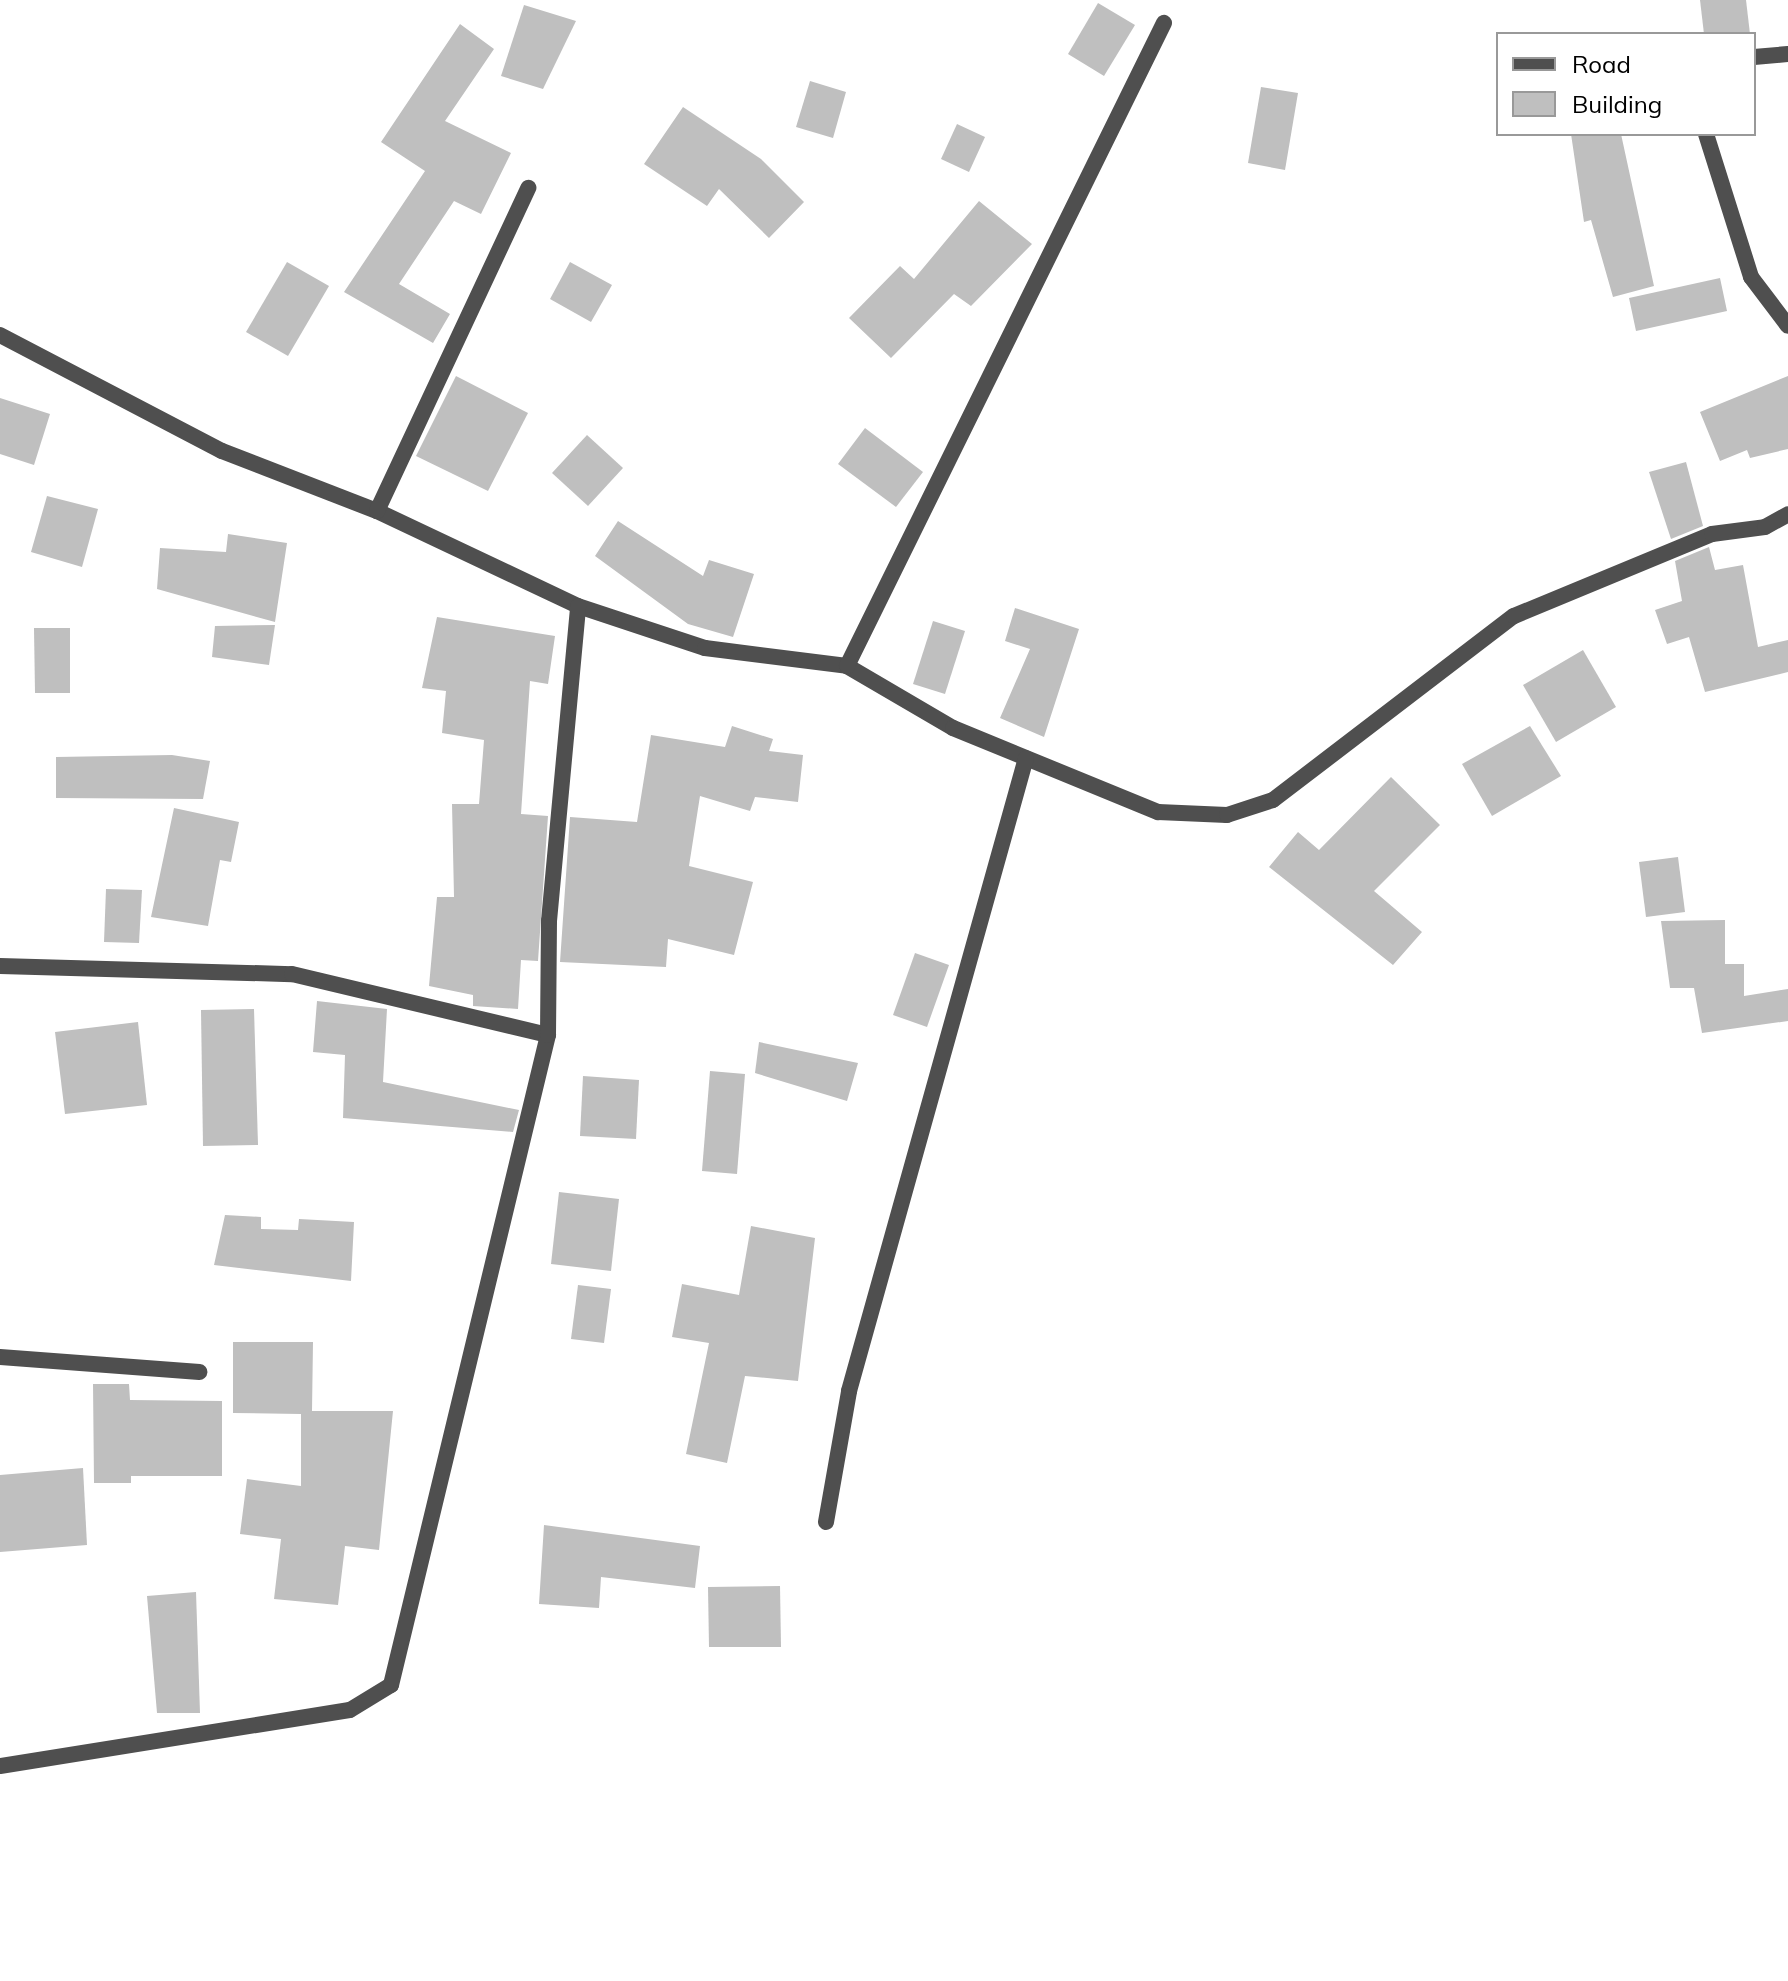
<!DOCTYPE html>
<html>
<head>
<meta charset="utf-8">
<style>
  body { margin:0 }
  #map { position:relative; width:1788px; height:1981px; overflow:hidden; background:#fff; font-family:Mulish,sans-serif }
  div>[style] { position:absolute }
  .building>* { inset:0; background:#bfbfbf }
  .street>* { height:16px; margin:-8px; padding:0 8px; transform-origin:8px; border-radius:8px; background:#4f4f4f }
  span { translate:-50% -50%; white-space:nowrap; text-align:center; line-height:1.15; -webkit-text-stroke:6px #fff; paint-order:stroke }
  .legend { position:absolute; left:1496px; top:32px; width:260px; height:104px; box-sizing:border-box; background:#fff; border:2px solid #999; margin:0; padding:10px 14px; list-style:none; font-size:24px; color:#000 }
  .legend li { display:flex; align-items:center; gap:16px; height:40px }
  .legend b { width:40px; border:2px solid #999 }
</style>
</head>
<body>
<div id="map">
  <div class="building">
    <div style="clip-path:polygon(1700px 0,1746px 0,1750px 34px,1704px 34px)"></div>
    <div style="clip-path:polygon(1098px 3px,1135px 25px,1104px 76px,1068px 54px)"></div>
    <div style="clip-path:polygon(524px 5px,576px 21px,543px 89px,501px 76px)"></div>
    <div style="clip-path:polygon(460px 24px,494px 49px,445px 121px,511px 153px,481px 214px,454px 201px,399px 284px,450px 314px,433px 343px,344px 292px,425px 171px,381px 142px)"></div>
    <div style="clip-path:polygon(810px 81px,846px 92px,833px 138px,796px 127px)"></div>
    <div style="clip-path:polygon(1261px 87px,1298px 93px,1285px 170px,1248px 163px)"></div>
    <div style="clip-path:polygon(683px 107px,761px 159px,804px 202px,769px 238px,719px 189px,707px 206px,644px 164px)"></div>
    <div style="clip-path:polygon(957px 124px,985px 137px,969px 172px,941px 159px)"></div>
    <div style="clip-path:polygon(1571px 134px,1621px 134px,1654px 286px,1613px 297px,1591px 220px,1584px 222px)"></div>
    <div style="clip-path:polygon(979px 201px,1032px 244px,971px 306px,954px 294px,891px 358px,849px 318px,900px 266px,914px 279px)"></div>
    <div style="clip-path:polygon(287px 262px,329px 286px,288px 356px,246px 332px)"></div>
    <div style="clip-path:polygon(570px 262px,612px 285px,591px 322px,550px 299px)"></div>
    <div style="clip-path:polygon(1720px 278px,1727px 311px,1636px 331px,1629px 298px)"></div>
    <div style="clip-path:polygon(456px 376px,528px 413px,488px 491px,416px 456px)"></div>
    <div style="clip-path:polygon(1788px 376px,1788px 449px,1750px 458px,1747px 450px,1720px 461px,1700px 412px)"></div>
    <div style="clip-path:polygon(0 398px,50px 414px,34px 465px,0 454px)"></div>
    <div style="clip-path:polygon(865px 428px,923px 472px,896px 507px,838px 464px)"></div>
    <div style="clip-path:polygon(587px 435px,623px 468px,588px 506px,552px 473px)"></div>
    <div style="clip-path:polygon(1686px 462px,1703px 526px,1671px 539px,1649px 472px)"></div>
    <div style="clip-path:polygon(47px 496px,98px 509px,82px 567px,31px 552px)"></div>
    <div style="clip-path:polygon(618px 521px,703px 576px,709px 560px,754px 574px,733px 637px,688px 624px,595px 556px)"></div>
    <div style="clip-path:polygon(228px 534px,287px 543px,275px 622px,157px 589px,160px 548px,226px 552px)"></div>
    <div style="clip-path:polygon(1709px 547px,1715px 570px,1743px 565px,1758px 647px,1788px 640px,1788px 672px,1705px 692px,1689px 637px,1667px 644px,1655px 610px,1682px 601px,1675px 561px)"></div>
    <div style="clip-path:polygon(1015px 608px,1079px 629px,1044px 737px,1000px 718px,1030px 649px,1005px 641px)"></div>
    <div style="clip-path:polygon(437px 617px,555px 636px,548px 684px,530px 681px,521px 814px,548px 816px,538px 961px,521px 960px,518px 1009px,473px 1006px,473px 995px,429px 986px,437px 897px,454px 897px,452px 804px,479px 804px,484px 740px,442px 733px,446px 691px,422px 688px)"></div>
    <div style="clip-path:polygon(933px 621px,965px 631px,945px 694px,913px 684px)"></div>
    <div style="clip-path:polygon(275px 625px,269px 665px,212px 657px,215px 626px)"></div>
    <div style="clip-path:polygon(34px 628px,70px 628px,70px 693px,35px 693px)"></div>
    <div style="clip-path:polygon(1583px 650px,1616px 707px,1556px 742px,1523px 685px)"></div>
    <div style="clip-path:polygon(732px 726px,773px 739px,769px 751px,803px 755px,798px 802px,755px 797px,750px 811px,700px 796px,689px 866px,753px 882px,734px 955px,668px 939px,666px 967px,560px 962px,570px 817px,637px 822px,651px 735px,725px 747px)"></div>
    <div style="clip-path:polygon(1530px 726px,1561px 776px,1492px 816px,1462px 764px)"></div>
    <div style="clip-path:polygon(172px 755px,210px 761px,203px 799px,56px 798px,56px 757px)"></div>
    <div style="clip-path:polygon(1391px 777px,1440px 825px,1374px 891px,1422px 932px,1393px 965px,1269px 867px,1298px 832px,1319px 850px)"></div>
    <div style="clip-path:polygon(174px 808px,239px 822px,231px 862px,220px 860px,208px 926px,151px 917px)"></div>
    <div style="clip-path:polygon(1678px 857px,1685px 912px,1646px 917px,1639px 862px)"></div>
    <div style="clip-path:polygon(106px 889px,142px 890px,139px 943px,104px 942px)"></div>
    <div style="clip-path:polygon(1725px 920px,1725px 964px,1744px 964px,1744px 996px,1788px 989px,1788px 1021px,1702px 1033px,1694px 988px,1670px 988px,1661px 921px)"></div>
    <div style="clip-path:polygon(915px 953px,949px 965px,927px 1027px,893px 1015px)"></div>
    <div style="clip-path:polygon(317px 1001px,387px 1009px,383px 1082px,519px 1110px,513px 1132px,343px 1118px,345px 1055px,313px 1052px)"></div>
    <div style="clip-path:polygon(254px 1009px,258px 1145px,203px 1146px,201px 1010px)"></div>
    <div style="clip-path:polygon(138px 1022px,147px 1105px,65px 1114px,55px 1032px)"></div>
    <div style="clip-path:polygon(759px 1042px,858px 1063px,847px 1101px,755px 1073px)"></div>
    <div style="clip-path:polygon(710px 1071px,745px 1074px,737px 1174px,702px 1171px)"></div>
    <div style="clip-path:polygon(583px 1076px,639px 1080px,636px 1139px,580px 1136px)"></div>
    <div style="clip-path:polygon(559px 1192px,619px 1199px,611px 1271px,551px 1264px)"></div>
    <div style="clip-path:polygon(225px 1215px,261px 1217px,261px 1229px,298px 1230px,299px 1219px,354px 1222px,351px 1281px,214px 1265px)"></div>
    <div style="clip-path:polygon(751px 1226px,815px 1238px,798px 1381px,745px 1376px,727px 1463px,686px 1454px,709px 1343px,672px 1337px,682px 1284px,739px 1295px)"></div>
    <div style="clip-path:polygon(578px 1285px,611px 1289px,604px 1343px,571px 1339px)"></div>
    <div style="clip-path:polygon(233px 1342px,313px 1342px,312px 1411px,393px 1411px,379px 1550px,345px 1546px,338px 1605px,274px 1599px,281px 1539px,240px 1534px,247px 1479px,301px 1486px,301px 1414px,233px 1413px)"></div>
    <div style="clip-path:polygon(93px 1384px,129px 1384px,130px 1400px,222px 1401px,222px 1476px,131px 1476px,131px 1483px,94px 1483px)"></div>
    <div style="clip-path:polygon(83px 1468px,87px 1545px,0 1552px,0 1475px)"></div>
    <div style="clip-path:polygon(544px 1525px,700px 1546px,695px 1588px,601px 1577px,599px 1608px,539px 1604px)"></div>
    <div style="clip-path:polygon(780px 1586px,781px 1647px,709px 1647px,708px 1587px)"></div>
    <div style="clip-path:polygon(196px 1592px,200px 1713px,157px 1713px,147px 1596px)"></div>
  </div>
  <div class="street">
    <div style="left:1754px;top:57px;width:34px;rotate:-5deg"></div>
    <div style="left:1706px;top:134px;width:150px;rotate:72.5deg"></div>
    <div style="left:1751px;top:277px;width:61px;rotate:52.9deg"></div>
    <div style="left:0;top:335px;width:250px;rotate:27.6deg"></div>
    <div style="left:222px;top:451px;width:166px;rotate:21.2deg"></div>
    <div style="left:377px;top:511px;width:222px;rotate:25.3deg"></div>
    <div style="left:578px;top:606px;width:134px;rotate:18.3deg"></div>
    <div style="left:705px;top:648px;width:143px;rotate:7.2deg"></div>
    <div style="left:847px;top:666px;width:123px;rotate:30.3deg"></div>
    <div style="left:953px;top:728px;width:222px;rotate:22.3deg"></div>
    <div style="left:1158px;top:812px;width:69px;rotate:2.5deg"></div>
    <div style="left:1227px;top:815px;width:48px;rotate:-18.1deg"></div>
    <div style="left:1273px;top:800px;width:303px;rotate:-37.4deg"></div>
    <div style="left:1514px;top:616px;width:214px;rotate:-22.5deg"></div>
    <div style="left:1712px;top:534px;width:53px;rotate:-7.5deg"></div>
    <div style="left:1765px;top:527px;width:26px;rotate:-29deg"></div>
    <div style="left:377px;top:511px;width:357px;rotate:-64.9deg"></div>
    <div style="left:847px;top:666px;width:717px;rotate:-63.76deg"></div>
    <div style="left:0;top:966px;width:292px;rotate:1.6deg"></div>
    <div style="left:292px;top:974px;width:263px;rotate:13.4deg"></div>
    <div style="left:0;top:1357px;width:200px;rotate:4.3deg"></div>
    <div style="left:826px;top:1522px;width:133px;rotate:-80deg"></div>
    <div style="left:849px;top:1391px;width:657px;rotate:-74.38deg"></div>
    <div style="left:0;top:1766px;width:354px;rotate:-9.1deg"></div>
    <div style="left:350px;top:1710px;width:48px;rotate:-31.4deg"></div>
    <div style="left:391px;top:1685px;width:669px;rotate:-76.42deg"></div>
    <div style="left:548px;top:1035px;width:114px;rotate:-89.5deg"></div>
    <div style="left:549px;top:921px;width:316px;rotate:-84.7deg"></div>
  </div>
  <ul class="legend">
  <li><b style="height:10px;background:#4f4f4f"></b>Road</li>
  <li><b style="height:22px;background:#bfbfbf"></b>Building</li>
  </ul>
</div>
</body>
</html>
